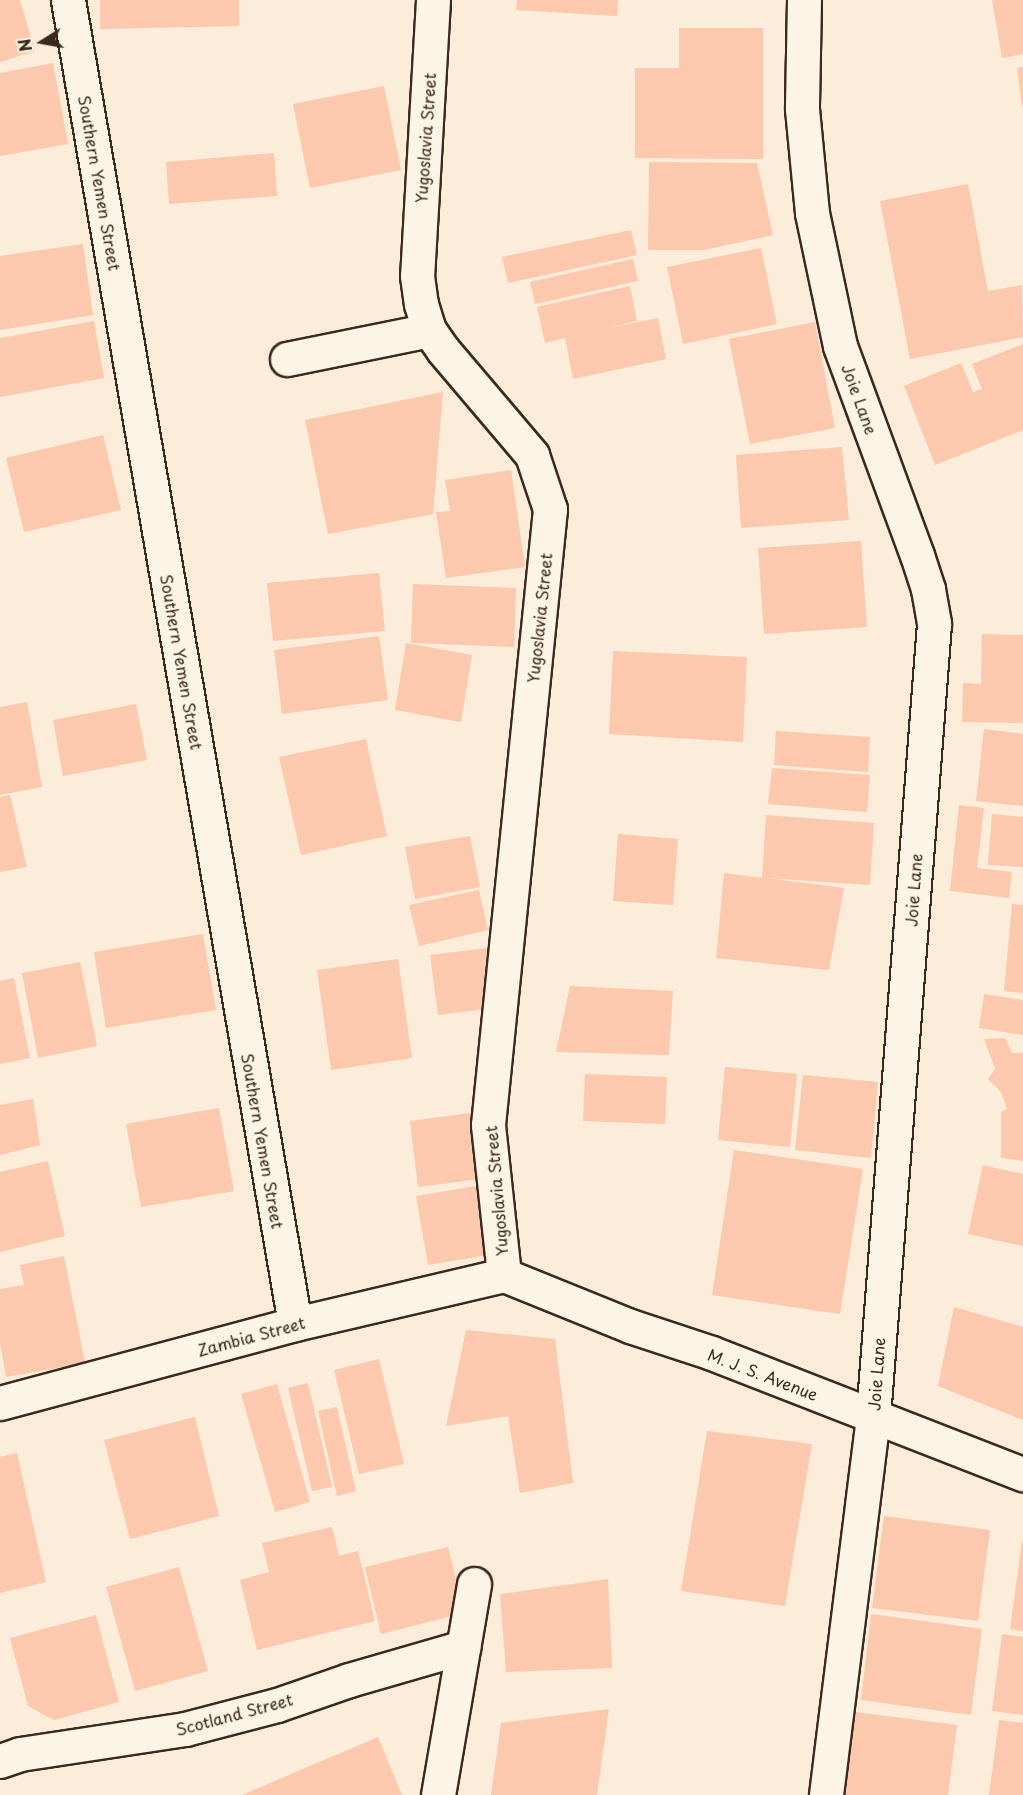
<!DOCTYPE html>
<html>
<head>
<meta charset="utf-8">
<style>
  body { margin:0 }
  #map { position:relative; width:1023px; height:1795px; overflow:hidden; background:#fcecda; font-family:"Playpen Sans",sans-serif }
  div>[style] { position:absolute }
  .building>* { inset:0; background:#fcc8ae }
  .roads { filter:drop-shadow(2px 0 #3b2a1e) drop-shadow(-2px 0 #3b2a1e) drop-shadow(0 2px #3b2a1e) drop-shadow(0 -2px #3b2a1e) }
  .minor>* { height:33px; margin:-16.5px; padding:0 16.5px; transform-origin:16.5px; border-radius:16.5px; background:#fcf5e5 }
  span { translate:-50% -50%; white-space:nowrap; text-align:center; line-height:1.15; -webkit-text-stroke:4.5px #fcf5e5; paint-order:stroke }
  .street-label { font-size:16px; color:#3b2a1e }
  .north { position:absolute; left:12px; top:12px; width:60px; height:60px; -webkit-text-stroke:4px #fcf5e5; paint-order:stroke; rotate:259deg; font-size:16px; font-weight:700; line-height:24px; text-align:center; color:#3b2a1e }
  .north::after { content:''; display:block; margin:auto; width:21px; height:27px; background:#3b2a1e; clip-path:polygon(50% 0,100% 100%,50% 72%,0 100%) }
</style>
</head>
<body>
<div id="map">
  <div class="building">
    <div style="clip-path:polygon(0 0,20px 0,35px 51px,0 62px)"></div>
    <div style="clip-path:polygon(100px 0,239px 0,239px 26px,100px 29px)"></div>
    <div style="clip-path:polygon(517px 0,618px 0,617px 16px,516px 10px)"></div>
    <div style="clip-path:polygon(992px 0,1023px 0,1023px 54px,1002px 58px)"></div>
    <div style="clip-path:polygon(679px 28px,763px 28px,763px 159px,635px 158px,635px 68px,679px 68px)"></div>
    <div style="clip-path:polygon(53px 63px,68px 144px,0 156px,0 73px)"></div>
    <div style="clip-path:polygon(1023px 67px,1023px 106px,1022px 106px,1017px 68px)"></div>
    <div style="clip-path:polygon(384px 86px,401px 170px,310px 188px,293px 104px)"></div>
    <div style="clip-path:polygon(274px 153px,277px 196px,169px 204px,166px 162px)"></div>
    <div style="clip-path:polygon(649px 162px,757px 163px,773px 235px,704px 250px,648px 250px)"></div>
    <div style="clip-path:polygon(968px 184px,988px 291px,1022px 285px,1023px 337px,910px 359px,880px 201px)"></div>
    <div style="clip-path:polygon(631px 230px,637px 255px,508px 283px,502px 257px)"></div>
    <div style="clip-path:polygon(83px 244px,93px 315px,0 330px,0 256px)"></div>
    <div style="clip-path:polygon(761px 248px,777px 324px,683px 344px,667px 267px)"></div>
    <div style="clip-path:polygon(633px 259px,638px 281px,535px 304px,530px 282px)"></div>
    <div style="clip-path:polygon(630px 286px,637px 321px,609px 328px,658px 318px,666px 359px,573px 379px,565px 338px,545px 343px,537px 307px)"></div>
    <div style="clip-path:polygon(94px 321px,104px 378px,0 397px,0 338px)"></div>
    <div style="clip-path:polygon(815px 322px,835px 428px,750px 444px,729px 339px)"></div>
    <div style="clip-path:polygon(1023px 344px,1023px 430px,935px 465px,904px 386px,961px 363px,973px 392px,982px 389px,972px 364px)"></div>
    <div style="clip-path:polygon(443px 392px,433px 514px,328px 534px,305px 420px)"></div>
    <div style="clip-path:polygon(103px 435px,121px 510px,24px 532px,6px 458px)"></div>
    <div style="clip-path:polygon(842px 447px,849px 520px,741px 528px,736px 455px)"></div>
    <div style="clip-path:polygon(511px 470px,525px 567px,446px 578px,436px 512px,450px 511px,445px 480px)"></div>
    <div style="clip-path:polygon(861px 541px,867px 627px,764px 634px,758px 548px)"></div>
    <div style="clip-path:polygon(379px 573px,385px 631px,273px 641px,267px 583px)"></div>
    <div style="clip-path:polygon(413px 584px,516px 588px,514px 647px,411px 643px)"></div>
    <div style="clip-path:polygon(982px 634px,1023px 635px,1023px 723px,962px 722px,963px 683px,981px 684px)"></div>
    <div style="clip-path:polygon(379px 636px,388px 700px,282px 714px,274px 650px)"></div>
    <div style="clip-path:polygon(406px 643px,472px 655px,461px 722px,395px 710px)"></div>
    <div style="clip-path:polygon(613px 651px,747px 657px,743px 742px,609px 734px)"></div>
    <div style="clip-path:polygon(27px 702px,42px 787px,0 795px,0 707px)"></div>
    <div style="clip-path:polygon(136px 704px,147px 760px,63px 776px,53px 720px)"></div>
    <div style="clip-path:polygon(984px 729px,1023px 734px,1023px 806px,976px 801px)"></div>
    <div style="clip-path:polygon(776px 731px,870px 737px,868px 772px,774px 765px)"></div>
    <div style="clip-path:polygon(366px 739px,387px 836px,301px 855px,279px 757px)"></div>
    <div style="clip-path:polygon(772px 768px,870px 775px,867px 812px,768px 804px)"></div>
    <div style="clip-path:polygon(10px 795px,27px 867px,0 872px,0 797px)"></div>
    <div style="clip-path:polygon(959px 805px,984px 808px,977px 868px,1012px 872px,1009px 898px,950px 891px)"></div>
    <div style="clip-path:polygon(992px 814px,1023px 817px,1023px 867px,988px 865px)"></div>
    <div style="clip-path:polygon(766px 815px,874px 823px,870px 885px,766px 878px,844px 888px,829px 970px,716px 958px,724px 873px,762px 878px)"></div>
    <div style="clip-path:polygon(618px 834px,678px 839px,673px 905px,613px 901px)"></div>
    <div style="clip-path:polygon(470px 836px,480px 887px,415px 899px,405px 847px)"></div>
    <div style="clip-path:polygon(479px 890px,488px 930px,419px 946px,409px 905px)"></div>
    <div style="clip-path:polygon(1012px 904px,1023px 905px,1023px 993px,1004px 991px)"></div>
    <div style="clip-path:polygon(203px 934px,216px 1010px,106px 1028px,94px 952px)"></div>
    <div style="clip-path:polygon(487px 948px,494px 1008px,438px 1015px,430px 955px)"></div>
    <div style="clip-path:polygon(398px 959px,412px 1058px,331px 1070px,317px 970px)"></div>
    <div style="clip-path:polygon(80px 962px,97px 1046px,38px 1058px,22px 973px)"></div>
    <div style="clip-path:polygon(14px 978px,30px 1058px,0 1064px,0 981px)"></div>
    <div style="clip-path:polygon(570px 986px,673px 991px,669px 1055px,556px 1052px)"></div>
    <div style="clip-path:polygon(984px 994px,1023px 1000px,1023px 1035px,979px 1028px)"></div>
    <div style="clip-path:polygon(1005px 1038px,1012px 1053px,1023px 1053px,1023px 1161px,1001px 1158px,1001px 1112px,1007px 1109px,1001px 1092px,988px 1079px,995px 1069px,984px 1039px)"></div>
    <div style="clip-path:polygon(725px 1067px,797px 1074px,790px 1147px,718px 1140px)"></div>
    <div style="clip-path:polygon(585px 1074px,667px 1077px,665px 1124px,583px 1121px)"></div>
    <div style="clip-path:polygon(803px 1075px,878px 1082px,871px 1158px,795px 1150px)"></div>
    <div style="clip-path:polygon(33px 1099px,40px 1145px,0 1155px,0 1105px)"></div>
    <div style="clip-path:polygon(219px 1108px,234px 1191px,141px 1207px,126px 1124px)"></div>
    <div style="clip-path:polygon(471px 1113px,479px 1179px,418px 1187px,410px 1121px)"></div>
    <div style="clip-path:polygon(734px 1150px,863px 1169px,840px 1314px,712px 1295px)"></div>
    <div style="clip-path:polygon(48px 1161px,65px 1236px,0 1252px,0 1172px)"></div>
    <div style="clip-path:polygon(983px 1165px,1023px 1174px,1023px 1246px,968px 1234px)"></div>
    <div style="clip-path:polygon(476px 1186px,488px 1255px,428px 1265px,416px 1196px)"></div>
    <div style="clip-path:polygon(64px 1256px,85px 1363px,6px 1377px,0 1343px,0 1289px,24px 1285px,20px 1265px)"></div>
    <div style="clip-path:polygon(954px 1307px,1023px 1327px,1023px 1420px,938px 1386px)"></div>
    <div style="clip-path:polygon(466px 1330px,555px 1339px,573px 1483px,520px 1493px,508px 1416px,446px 1426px)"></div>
    <div style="clip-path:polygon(379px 1359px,404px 1464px,359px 1474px,334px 1370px)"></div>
    <div style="clip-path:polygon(308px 1383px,332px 1487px,312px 1491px,288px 1388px)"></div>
    <div style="clip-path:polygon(277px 1384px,310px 1502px,275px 1512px,241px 1394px)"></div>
    <div style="clip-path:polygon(337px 1407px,356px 1491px,337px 1496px,318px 1411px)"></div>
    <div style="clip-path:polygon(195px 1417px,219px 1516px,130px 1539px,104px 1440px)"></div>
    <div style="clip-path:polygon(707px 1431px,812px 1444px,785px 1606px,681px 1591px)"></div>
    <div style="clip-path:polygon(17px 1453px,46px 1582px,0 1593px,0 1457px)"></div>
    <div style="clip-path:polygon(884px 1516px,990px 1530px,978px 1621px,872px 1608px)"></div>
    <div style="clip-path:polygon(332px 1527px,339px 1556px,358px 1551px,375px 1621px,257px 1650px,240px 1580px,269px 1572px,262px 1543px)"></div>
    <div style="clip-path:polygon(1022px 1541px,1023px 1541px,1023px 1631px,1010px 1629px)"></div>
    <div style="clip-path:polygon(448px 1547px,464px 1613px,381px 1634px,365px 1567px)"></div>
    <div style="clip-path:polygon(179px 1567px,208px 1671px,135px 1691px,106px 1587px)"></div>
    <div style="clip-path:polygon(608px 1579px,612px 1668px,506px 1672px,500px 1594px)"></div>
    <div style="clip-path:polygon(871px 1614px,982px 1629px,971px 1715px,861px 1700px)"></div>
    <div style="clip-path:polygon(96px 1615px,119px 1702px,54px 1720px,28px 1706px,10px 1638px)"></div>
    <div style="clip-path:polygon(1002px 1634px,1023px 1637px,1023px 1715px,992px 1711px)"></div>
    <div style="clip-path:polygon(609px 1709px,597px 1795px,491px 1795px,501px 1723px)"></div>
    <div style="clip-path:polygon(855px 1712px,957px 1725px,948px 1795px,844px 1795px)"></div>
    <div style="clip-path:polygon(999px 1720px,1023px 1723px,1023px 1795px,989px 1795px)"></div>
    <div style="clip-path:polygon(378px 1737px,402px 1795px,242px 1795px)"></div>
  </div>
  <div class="roads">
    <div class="minor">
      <div style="left:68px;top:0;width:1343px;rotate:80.27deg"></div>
      <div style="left:433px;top:0;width:276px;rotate:93.3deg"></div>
      <div style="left:417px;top:276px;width:28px;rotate:82deg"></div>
      <div style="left:421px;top:304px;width:27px;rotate:73deg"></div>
      <div style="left:429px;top:330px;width:24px;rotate:55deg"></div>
      <div style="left:443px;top:350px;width:138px;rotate:49.7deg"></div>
      <div style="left:532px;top:455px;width:57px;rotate:71.6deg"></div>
      <div style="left:550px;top:509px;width:619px;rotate:95.75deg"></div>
      <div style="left:488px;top:1125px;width:151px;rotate:83.9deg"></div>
      <div style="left:804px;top:0;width:109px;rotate:91.1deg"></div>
      <div style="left:802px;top:109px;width:104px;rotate:84.5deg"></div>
      <div style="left:812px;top:213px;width:136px;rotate:78.1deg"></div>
      <div style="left:840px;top:346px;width:223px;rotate:69.8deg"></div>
      <div style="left:917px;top:555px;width:36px;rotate:72deg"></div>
      <div style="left:928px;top:589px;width:36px;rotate:80deg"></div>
      <div style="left:934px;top:624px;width:795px;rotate:94.4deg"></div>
      <div style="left:873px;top:1417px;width:381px;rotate:97.1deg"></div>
      <div style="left:287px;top:359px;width:145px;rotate:-11.5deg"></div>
      <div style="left:504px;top:1275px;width:136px;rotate:22deg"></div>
      <div style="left:630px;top:1326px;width:86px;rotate:18.2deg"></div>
      <div style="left:712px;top:1353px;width:334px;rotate:21.3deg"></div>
      <div style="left:0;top:1403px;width:305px;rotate:-15deg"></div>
      <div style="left:295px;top:1324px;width:215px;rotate:-13.2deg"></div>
      <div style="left:0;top:1761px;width:21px;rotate:-19deg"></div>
      <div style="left:20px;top:1754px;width:167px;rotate:-8.6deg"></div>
      <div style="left:185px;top:1729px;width:95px;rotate:-14.6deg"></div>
      <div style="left:277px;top:1705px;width:76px;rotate:-19.1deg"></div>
      <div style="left:349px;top:1680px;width:119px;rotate:-16.1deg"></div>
      <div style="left:438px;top:1795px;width:214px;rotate:-80.3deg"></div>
    </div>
  </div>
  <div class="street-label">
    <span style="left:425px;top:138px;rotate:-86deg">Yugoslavia Street</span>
    <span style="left:100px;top:183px;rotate:80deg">Southern Yemen Street</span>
    <span style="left:860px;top:399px;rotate:70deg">Joie Lane</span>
    <span style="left:539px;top:618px;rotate:-84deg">Yugoslavia Street</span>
    <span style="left:182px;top:662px;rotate:80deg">Southern Yemen Street</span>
    <span style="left:913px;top:890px;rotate:-86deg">Joie Lane</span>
    <span style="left:263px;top:1141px;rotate:80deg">Southern Yemen Street</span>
    <span style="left:496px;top:1191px;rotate:-95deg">Yugoslavia Street</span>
    <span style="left:251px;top:1336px;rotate:-15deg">Zambia Street</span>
    <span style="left:763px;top:1374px;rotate:21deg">M. J. S. Avenue</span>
    <span style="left:876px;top:1374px;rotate:-86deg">Joie Lane</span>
    <span style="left:234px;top:1714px;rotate:-15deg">Scotland Street</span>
  </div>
  <div class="north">N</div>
</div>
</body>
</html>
